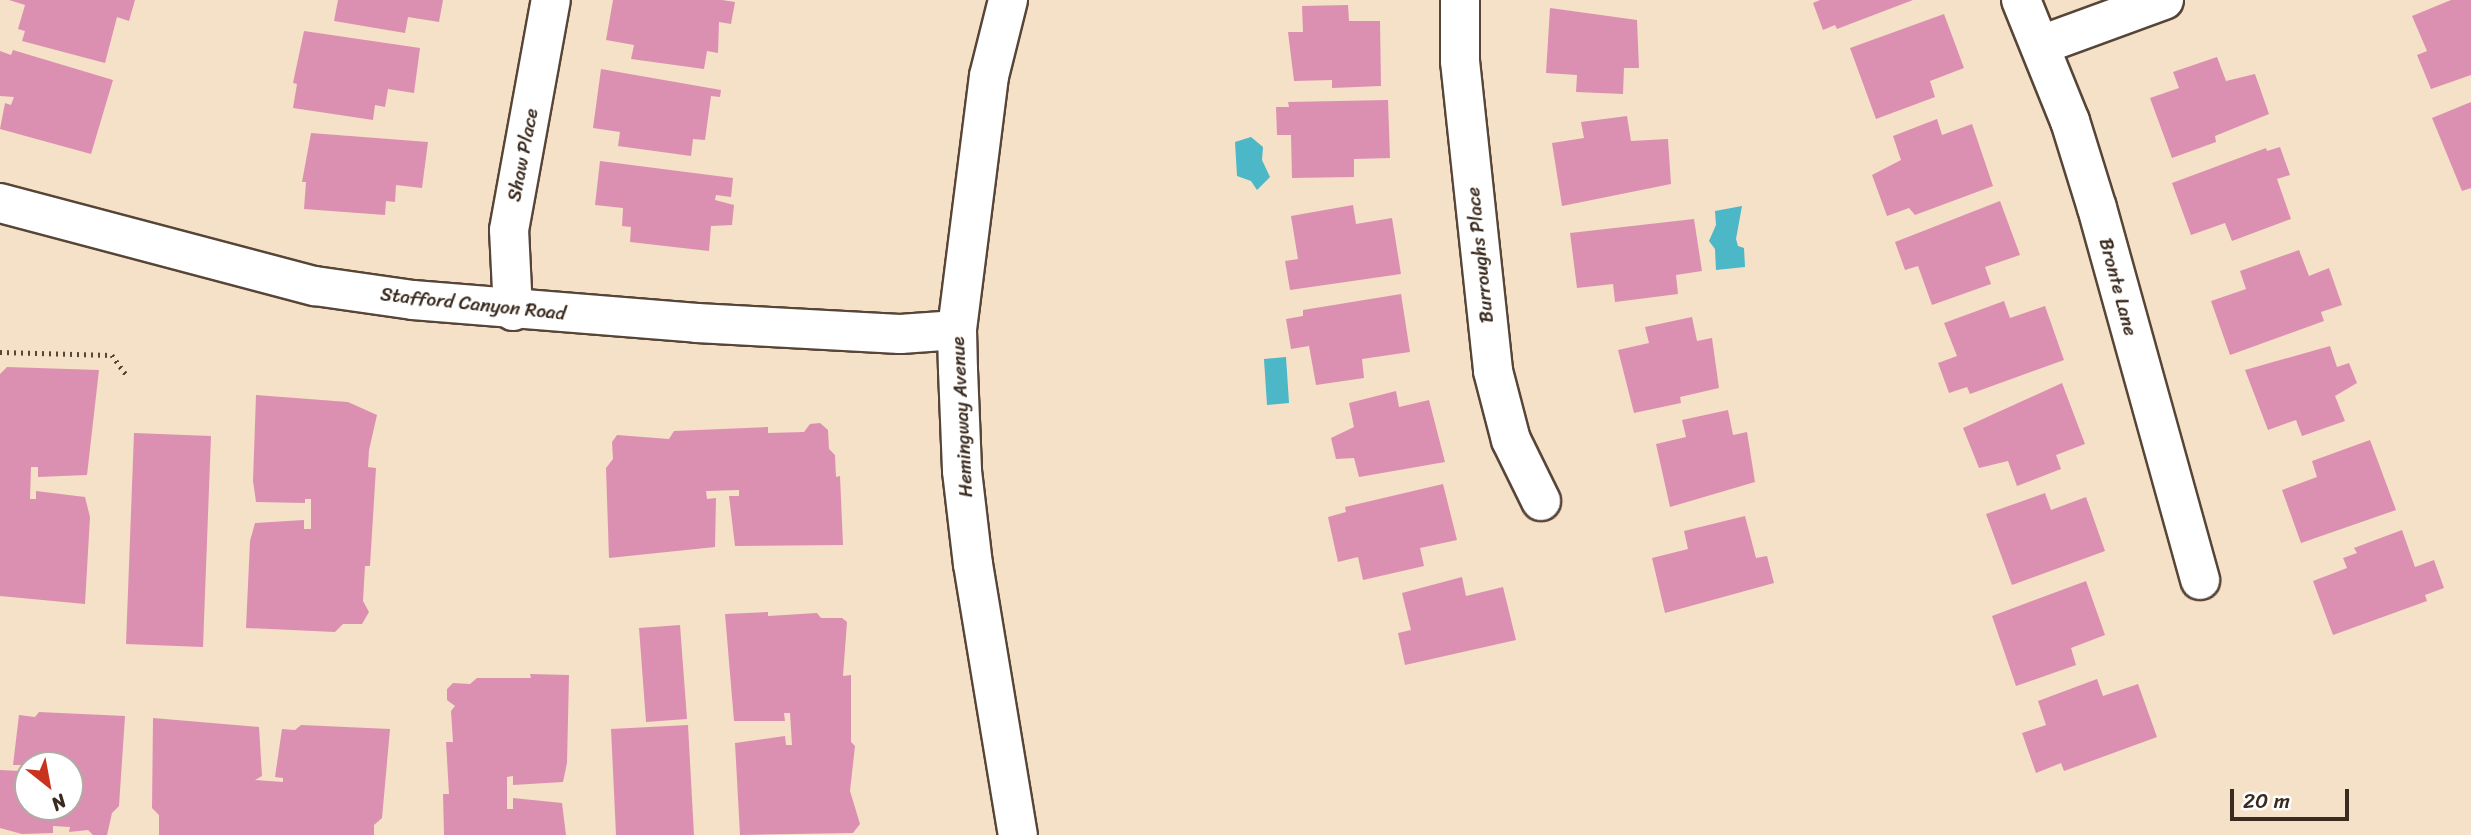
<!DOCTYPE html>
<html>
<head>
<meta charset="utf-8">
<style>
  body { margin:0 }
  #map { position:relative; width:2471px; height:835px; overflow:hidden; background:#f5e0c8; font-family:Sriracha,sans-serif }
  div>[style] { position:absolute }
  .water>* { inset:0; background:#4bb7c7 }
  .building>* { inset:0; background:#dc90b1 }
  .path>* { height:4.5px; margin-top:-2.25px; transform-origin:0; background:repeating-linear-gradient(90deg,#574538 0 2px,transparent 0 7px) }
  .roads { filter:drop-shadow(2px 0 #574538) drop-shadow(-2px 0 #574538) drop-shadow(0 2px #574538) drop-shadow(0 -2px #574538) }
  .street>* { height:38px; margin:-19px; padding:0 19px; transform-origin:19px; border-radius:19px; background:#fff }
  .secondary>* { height:38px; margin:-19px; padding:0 19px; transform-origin:19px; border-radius:19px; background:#fff }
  span { translate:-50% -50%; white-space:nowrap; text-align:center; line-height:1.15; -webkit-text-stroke:5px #fff; paint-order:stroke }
  .street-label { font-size:19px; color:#3b2a1e }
  .north { position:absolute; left:14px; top:751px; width:70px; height:70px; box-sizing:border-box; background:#fff; border:2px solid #b1aaa5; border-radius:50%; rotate:149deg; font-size:19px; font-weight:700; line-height:28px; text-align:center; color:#3b2a1e }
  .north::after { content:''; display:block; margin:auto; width:24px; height:32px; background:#c8321e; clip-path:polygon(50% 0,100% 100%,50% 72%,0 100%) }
  .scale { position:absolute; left:2230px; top:789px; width:119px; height:32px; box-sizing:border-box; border:4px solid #3b2a1e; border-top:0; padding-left:9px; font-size:21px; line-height:24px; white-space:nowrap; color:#3b2a1e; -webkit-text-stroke:5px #fff; paint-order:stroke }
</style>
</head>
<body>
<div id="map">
  <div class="water">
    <div style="clip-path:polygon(1251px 137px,1263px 147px,1262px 160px,1270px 177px,1257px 190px,1251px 181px,1237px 176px,1235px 142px)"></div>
    <div style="clip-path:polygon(1742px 206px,1736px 239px,1738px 246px,1744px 248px,1745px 267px,1716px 270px,1715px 249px,1709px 241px,1716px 225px,1715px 211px)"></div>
    <div style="clip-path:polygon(1286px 357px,1289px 403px,1267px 405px,1264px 359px)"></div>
  </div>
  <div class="building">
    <div style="clip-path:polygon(9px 0,135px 0,129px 21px,117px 17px,105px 63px,22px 41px,25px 31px,18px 29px,25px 5px)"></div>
    <div style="clip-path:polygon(338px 0,443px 0,439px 22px,408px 17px,405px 33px,334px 21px)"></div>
    <div style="clip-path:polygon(613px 0,722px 0,735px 2px,731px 24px,719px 22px,718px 53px,707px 51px,704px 69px,631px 59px,634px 45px,606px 40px)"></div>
    <div style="clip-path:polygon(1820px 0,1913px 0,1837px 29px,1835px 25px,1823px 30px,1813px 3px)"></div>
    <div style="clip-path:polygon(2451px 0,2471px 0,2471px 75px,2431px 89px,2417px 55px,2427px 51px,2412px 16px)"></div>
    <div style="clip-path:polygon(1348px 5px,1349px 21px,1380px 21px,1381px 86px,1332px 88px,1332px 80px,1294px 81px,1288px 32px,1303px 32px,1302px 6px)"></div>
    <div style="clip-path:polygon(1550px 8px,1637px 20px,1639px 68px,1624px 68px,1623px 94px,1576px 92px,1577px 75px,1546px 73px)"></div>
    <div style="clip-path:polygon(1944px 14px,1964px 68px,1930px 81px,1935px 97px,1876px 119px,1850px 48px)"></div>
    <div style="clip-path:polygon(304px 31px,420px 48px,414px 93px,388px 89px,385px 107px,375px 105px,373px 120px,293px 108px,297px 84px,293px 83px)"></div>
    <div style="clip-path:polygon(13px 50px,113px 80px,91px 154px,0 129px,5px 103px,11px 105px,14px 97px,0 96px,0 51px,11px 55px)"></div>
    <div style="clip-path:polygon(2217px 57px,2226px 81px,2255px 74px,2269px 114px,2215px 136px,2216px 142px,2172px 158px,2150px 98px,2179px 88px,2173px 72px)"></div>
    <div style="clip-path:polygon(601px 69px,721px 90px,720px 97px,711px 96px,705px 140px,693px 139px,691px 156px,618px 146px,620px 132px,593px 128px)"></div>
    <div style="clip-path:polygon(1388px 100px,1390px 158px,1354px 159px,1354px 177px,1292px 178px,1291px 135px,1277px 135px,1276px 107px,1289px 107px,1288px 102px)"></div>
    <div style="clip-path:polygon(2471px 102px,2471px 188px,2462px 191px,2432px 118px)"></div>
    <div style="clip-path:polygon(1627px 116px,1631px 141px,1668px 139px,1671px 184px,1562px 206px,1552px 143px,1584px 138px,1581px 122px)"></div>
    <div style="clip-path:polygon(1937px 119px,1942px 135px,1972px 124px,1993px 186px,1915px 215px,1909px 208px,1887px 216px,1872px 175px,1901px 160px,1893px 136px)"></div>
    <div style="clip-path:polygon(311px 133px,428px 142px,422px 188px,396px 185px,395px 202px,386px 201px,385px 215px,304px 209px,306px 182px,302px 182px)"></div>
    <div style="clip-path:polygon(2280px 147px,2290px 175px,2277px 179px,2291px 219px,2232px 241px,2225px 223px,2191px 235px,2172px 183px,2266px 148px,2267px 151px)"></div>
    <div style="clip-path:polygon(600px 161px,733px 178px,731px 197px,716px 195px,715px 200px,734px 205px,732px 225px,711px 226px,709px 251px,630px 242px,631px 227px,622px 226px,623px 208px,595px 205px)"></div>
    <div style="clip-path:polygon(2000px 201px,2020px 255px,1985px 267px,1991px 284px,1932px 305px,1918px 266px,1905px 270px,1895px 242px)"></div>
    <div style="clip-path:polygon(1353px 205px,1356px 224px,1392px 218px,1401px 274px,1290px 290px,1285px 261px,1298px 259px,1291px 216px)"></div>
    <div style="clip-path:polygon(1694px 219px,1702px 271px,1676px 275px,1678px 294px,1615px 302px,1613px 284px,1577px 288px,1570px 233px)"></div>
    <div style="clip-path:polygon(2299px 250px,2309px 276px,2329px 268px,2342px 305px,2321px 312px,2324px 321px,2230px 355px,2211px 301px,2246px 289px,2240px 271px)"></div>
    <div style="clip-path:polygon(1401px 294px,1410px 352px,1362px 359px,1364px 378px,1316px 385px,1309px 346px,1291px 349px,1286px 319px,1303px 316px,1303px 310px)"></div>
    <div style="clip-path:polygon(2004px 301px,2010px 318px,2045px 306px,2064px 360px,1970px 394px,1967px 387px,1949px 393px,1938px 363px,1957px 356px,1944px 323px)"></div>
    <div style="clip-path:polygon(1692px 317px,1697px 341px,1712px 338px,1719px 388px,1680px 397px,1681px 403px,1634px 413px,1618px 350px,1649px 343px,1645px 327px)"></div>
    <div style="clip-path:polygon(2330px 346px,2337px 367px,2349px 363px,2357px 383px,2335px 396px,2345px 421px,2302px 436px,2296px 420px,2268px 430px,2245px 370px)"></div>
    <div style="clip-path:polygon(7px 367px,99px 370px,87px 475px,38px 477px,38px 467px,31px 467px,30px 499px,36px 499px,36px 491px,85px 497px,90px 517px,85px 604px,0 596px,0 374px)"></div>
    <div style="clip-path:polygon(2062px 383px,2085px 444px,2056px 455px,2061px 469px,2017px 486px,2008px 461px,1979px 468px,1963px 428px)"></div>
    <div style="clip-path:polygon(1396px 391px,1399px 407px,1429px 400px,1445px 462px,1359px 477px,1354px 458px,1336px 459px,1331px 438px,1354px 427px,1349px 403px)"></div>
    <div style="clip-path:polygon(256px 395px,348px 402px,377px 415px,369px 450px,368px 467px,376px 468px,370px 566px,365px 566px,363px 601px,369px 612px,362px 624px,343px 624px,335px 632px,246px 628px,250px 541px,255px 523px,304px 520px,304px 529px,311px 529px,311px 499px,305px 499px,305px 503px,256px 502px,253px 481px)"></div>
    <div style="clip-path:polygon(1728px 410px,1733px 435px,1747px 432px,1755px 482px,1670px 507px,1656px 444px,1686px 437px,1682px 420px)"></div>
    <div style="clip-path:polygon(820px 423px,828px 430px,829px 449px,835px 455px,836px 477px,840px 476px,843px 545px,735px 546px,729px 496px,739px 496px,739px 490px,706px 491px,707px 499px,716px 498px,715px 547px,609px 558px,606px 468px,613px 459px,612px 442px,617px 435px,669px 439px,674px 431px,768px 427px,768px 433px,804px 432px,810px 424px)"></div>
    <div style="clip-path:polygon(134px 433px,211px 436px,203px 647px,126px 644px)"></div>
    <div style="clip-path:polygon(2370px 440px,2396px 510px,2301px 543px,2282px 490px,2317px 477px,2312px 461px)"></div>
    <div style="clip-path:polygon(1443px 484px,1457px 540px,1420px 548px,1424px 566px,1363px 580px,1358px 557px,1338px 562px,1328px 517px,1346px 512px,1345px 507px)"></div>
    <div style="clip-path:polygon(2045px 493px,2051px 510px,2086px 497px,2105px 551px,2012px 585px,1986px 514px)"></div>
    <div style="clip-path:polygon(1745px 516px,1756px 558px,1767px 556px,1774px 583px,1665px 613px,1652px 558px,1688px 549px,1684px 531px)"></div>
    <div style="clip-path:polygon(2402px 530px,2415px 567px,2434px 560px,2444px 588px,2425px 595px,2427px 601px,2333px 635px,2313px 581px,2347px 568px,2343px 558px,2357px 553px,2354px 548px)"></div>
    <div style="clip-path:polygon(1462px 577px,1466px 596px,1503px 587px,1516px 640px,1405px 665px,1398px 633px,1411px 630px,1402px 593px)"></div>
    <div style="clip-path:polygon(2086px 581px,2105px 635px,2071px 648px,2076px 665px,2016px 686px,1992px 616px)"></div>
    <div style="clip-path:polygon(768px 612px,768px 616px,817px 613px,821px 618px,842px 618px,847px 622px,843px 676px,851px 675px,851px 742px,855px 746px,850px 791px,860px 824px,853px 833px,740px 835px,735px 743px,785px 736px,786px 745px,792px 745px,790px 713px,784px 713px,785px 721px,734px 721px,725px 614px)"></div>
    <div style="clip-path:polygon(680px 625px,687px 719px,646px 722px,639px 628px)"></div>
    <div style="clip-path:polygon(530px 674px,569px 675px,567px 763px,563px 782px,513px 785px,513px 776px,507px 777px,507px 809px,513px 809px,513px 798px,562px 803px,566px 835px,444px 835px,443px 794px,449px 794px,446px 742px,453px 742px,451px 711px,455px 706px,447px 700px,447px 689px,453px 683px,470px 684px,477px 678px,531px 678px)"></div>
    <div style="clip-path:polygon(2097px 679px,2103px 696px,2138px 684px,2157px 737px,2064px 771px,2061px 763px,2036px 773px,2022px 733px,2046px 725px,2038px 701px)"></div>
    <div style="clip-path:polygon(evenodd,39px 712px,125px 716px,119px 806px,112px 813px,107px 835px,93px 835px,88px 830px,69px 832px,70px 827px,53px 826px,53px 833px,22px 834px,0 828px,0 770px,22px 771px,23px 765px,13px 765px,19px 715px,35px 717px,39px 712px,28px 765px,70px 765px,70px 807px,28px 807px,28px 765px)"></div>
    <div style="clip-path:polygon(153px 718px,259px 727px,262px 776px,255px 780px,283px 782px,283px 778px,275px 777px,282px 729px,295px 730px,301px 725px,390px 729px,382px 818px,374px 825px,374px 835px,159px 835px,159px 815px,152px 808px)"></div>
    <div style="clip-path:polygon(688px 725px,694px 835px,616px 835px,611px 729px)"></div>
  </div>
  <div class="path">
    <div style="left:0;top:352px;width:112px;rotate:1.5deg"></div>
    <div style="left:112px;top:355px;width:26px;rotate:54deg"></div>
  </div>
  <div class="roads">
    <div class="street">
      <div style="left:1460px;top:0;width:61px;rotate:90deg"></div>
      <div style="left:1460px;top:61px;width:312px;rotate:83.9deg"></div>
      <div style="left:1493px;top:371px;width:71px;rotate:75.4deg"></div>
      <div style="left:1511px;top:440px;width:68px;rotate:63.8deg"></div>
      <div style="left:2021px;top:0;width:131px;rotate:68deg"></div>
      <div style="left:2070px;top:121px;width:91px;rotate:72.8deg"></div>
      <div style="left:2097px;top:208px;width:386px;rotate:74.5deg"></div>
      <div style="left:2041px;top:45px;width:131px;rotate:-20.1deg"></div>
      <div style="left:513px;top:311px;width:81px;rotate:-92.8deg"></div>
      <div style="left:509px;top:230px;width:234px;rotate:-79.7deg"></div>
    </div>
    <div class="secondary">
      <div style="left:1008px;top:0;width:78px;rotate:104deg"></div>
      <div style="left:989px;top:76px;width:256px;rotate:97.2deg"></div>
      <div style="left:957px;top:330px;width:40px;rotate:88.6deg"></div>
      <div style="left:958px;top:370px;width:101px;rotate:87.7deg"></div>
      <div style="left:962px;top:471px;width:94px;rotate:83.3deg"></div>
      <div style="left:973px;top:564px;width:275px;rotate:80.6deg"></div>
      <div style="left:0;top:203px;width:326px;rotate:14.8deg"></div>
      <div style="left:315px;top:286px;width:99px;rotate:8.1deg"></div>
      <div style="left:413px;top:300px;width:285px;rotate:4.6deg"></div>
      <div style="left:697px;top:323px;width:203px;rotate:3.1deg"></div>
      <div style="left:900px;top:334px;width:57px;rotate:-4deg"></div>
    </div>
  </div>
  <div class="street-label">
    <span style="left:523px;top:155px;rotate:-79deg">Shaw Place</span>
    <span style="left:1480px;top:255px;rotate:-96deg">Burroughs Place</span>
    <span style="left:2118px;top:287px;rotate:75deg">Bronte Lane</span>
    <span style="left:473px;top:304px;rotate:6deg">Stafford Canyon Road</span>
    <span style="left:962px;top:417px;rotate:-93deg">Hemingway Avenue</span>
  </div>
  <div class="north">N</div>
  <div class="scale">20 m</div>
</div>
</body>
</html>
